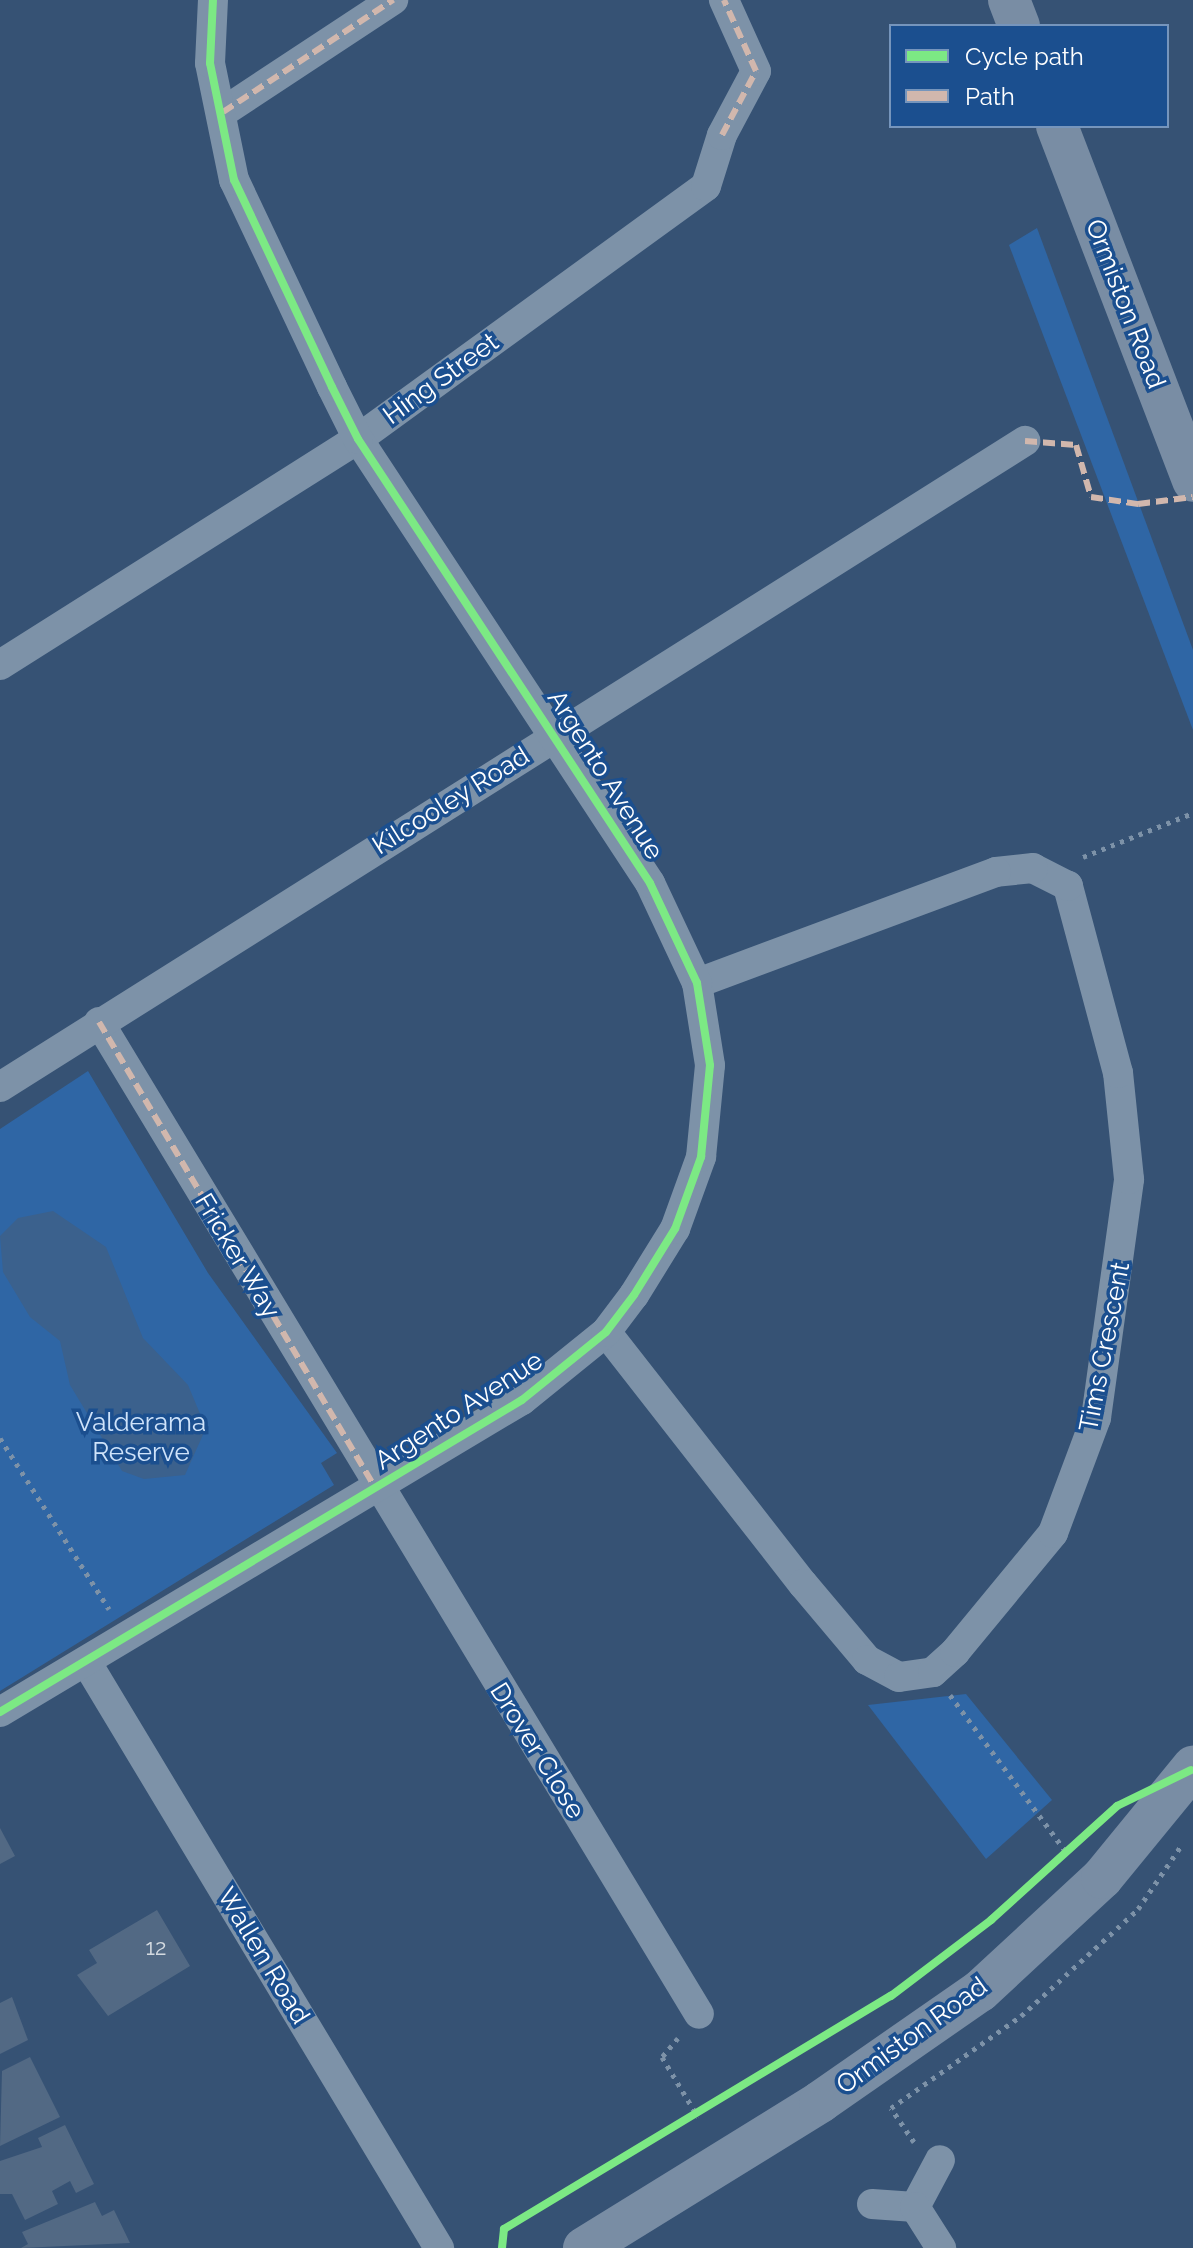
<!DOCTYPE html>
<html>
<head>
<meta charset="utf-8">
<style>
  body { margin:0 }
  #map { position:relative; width:1193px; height:2248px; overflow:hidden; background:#365274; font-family:Raleway,sans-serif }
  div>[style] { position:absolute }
  .green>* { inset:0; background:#2f66a5 }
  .water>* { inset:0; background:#3b618d }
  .building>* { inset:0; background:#526984 }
  .path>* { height:5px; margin-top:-2.5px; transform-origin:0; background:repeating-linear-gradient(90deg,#7d92a8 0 4px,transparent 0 10px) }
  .minor>* { height:30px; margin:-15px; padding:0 15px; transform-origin:15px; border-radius:15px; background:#7d92a8 }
  .secondary>* { height:42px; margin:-21px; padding:0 21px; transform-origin:21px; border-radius:21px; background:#798da4 }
  .quiet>* { height:6px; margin-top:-3px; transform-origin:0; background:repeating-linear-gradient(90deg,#d1b7ad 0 12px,transparent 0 18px) }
  .cycleway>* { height:8px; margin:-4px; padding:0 4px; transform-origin:4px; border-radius:4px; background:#7ce984 }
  span { translate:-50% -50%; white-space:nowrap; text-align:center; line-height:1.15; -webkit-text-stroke:7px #1b4f8f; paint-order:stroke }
  .number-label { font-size:22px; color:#d4dae0 }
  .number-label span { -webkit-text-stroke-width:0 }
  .street-label { font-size:26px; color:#fff }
  .park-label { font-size:26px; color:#cfe3fa }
  .legend { position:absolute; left:889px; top:24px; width:280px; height:104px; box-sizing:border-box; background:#1b4f8f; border:2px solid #7695bc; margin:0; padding:10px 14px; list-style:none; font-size:24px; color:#fff }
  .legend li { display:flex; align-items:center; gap:16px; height:40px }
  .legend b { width:40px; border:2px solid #7695bc }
</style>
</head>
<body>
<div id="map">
  <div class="green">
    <div style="clip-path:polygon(1037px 228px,1193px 650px,1193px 730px,1009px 245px)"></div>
    <div style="clip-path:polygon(88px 1071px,208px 1273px,337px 1453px,321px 1463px,334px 1485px,0 1691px,0 1129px)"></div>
    <div style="clip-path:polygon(966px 1694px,1052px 1800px,986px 1859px,868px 1705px)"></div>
  </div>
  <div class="water">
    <div style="clip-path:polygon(53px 1211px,106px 1247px,143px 1338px,188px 1385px,206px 1428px,185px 1475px,144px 1479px,122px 1471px,70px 1385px,60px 1341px,30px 1317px,3px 1272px,0 1236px,18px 1218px)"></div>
  </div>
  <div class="building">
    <div style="clip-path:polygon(0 1828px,15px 1856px,0 1864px)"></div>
    <div style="clip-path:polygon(157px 1910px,190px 1966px,108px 2016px,77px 1975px,97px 1963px,89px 1950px)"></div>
    <div style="clip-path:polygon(12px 1997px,28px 2040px,0 2054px,0 2003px)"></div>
    <div style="clip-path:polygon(30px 2057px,60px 2117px,0 2146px,2px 2071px)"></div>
    <div style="clip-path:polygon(65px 2125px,94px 2184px,76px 2193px,70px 2181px,52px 2191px,58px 2204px,25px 2220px,12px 2194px,0 2194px,0 2161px,42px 2147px,38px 2138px)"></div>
    <div style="clip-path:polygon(95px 2202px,102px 2216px,114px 2210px,130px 2243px,21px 2248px,28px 2244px,22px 2232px)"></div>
  </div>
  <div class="path">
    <div style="left:1083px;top:857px;width:118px;rotate:-21.8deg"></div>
    <div style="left:0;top:1438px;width:203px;rotate:57.5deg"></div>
    <div style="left:950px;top:1695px;width:195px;rotate:53.5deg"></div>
    <div style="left:678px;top:2038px;width:25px;rotate:130deg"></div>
    <div style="left:662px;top:2057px;width:70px;rotate:59deg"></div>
    <div style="left:914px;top:2142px;width:41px;rotate:-124.1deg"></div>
    <div style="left:891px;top:2108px;width:159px;rotate:-35.3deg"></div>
    <div style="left:1021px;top:2016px;width:159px;rotate:-42.4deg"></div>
    <div style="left:1138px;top:1909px;width:76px;rotate:-55.7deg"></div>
  </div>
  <div class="minor">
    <div style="left:223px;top:112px;width:204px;rotate:-33.4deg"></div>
    <div style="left:0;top:665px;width:423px;rotate:-32.3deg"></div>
    <div style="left:358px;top:439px;width:430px;rotate:-36deg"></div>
    <div style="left:706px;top:186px;width:53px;rotate:-72.6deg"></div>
    <div style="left:722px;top:135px;width:72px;rotate:-62deg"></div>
    <div style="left:756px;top:71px;width:78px;rotate:-114.3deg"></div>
    <div style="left:99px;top:1022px;width:1159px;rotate:58.83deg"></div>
    <div style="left:0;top:1087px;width:1212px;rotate:-32.22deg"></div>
    <div style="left:606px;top:1332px;width:320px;rotate:52deg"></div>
    <div style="left:803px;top:1584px;width:99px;rotate:49.9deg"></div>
    <div style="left:867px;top:1660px;width:36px;rotate:28deg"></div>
    <div style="left:899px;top:1677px;width:34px;rotate:-8deg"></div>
    <div style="left:933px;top:1672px;width:30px;rotate:-42deg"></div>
    <div style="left:955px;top:1652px;width:154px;rotate:-50.5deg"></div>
    <div style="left:1053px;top:1533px;width:123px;rotate:-69.5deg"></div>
    <div style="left:1096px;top:1418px;width:241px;rotate:-82.1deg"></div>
    <div style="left:1129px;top:1179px;width:107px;rotate:-95.9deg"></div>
    <div style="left:1118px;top:1073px;width:194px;rotate:-105deg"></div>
    <div style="left:1068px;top:886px;width:39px;rotate:-153deg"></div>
    <div style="left:1033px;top:868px;width:37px;rotate:174deg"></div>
    <div style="left:996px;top:872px;width:319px;rotate:159.6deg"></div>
    <div style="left:87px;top:1663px;width:683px;rotate:58.96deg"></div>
    <div style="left:0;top:1712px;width:608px;rotate:-30.87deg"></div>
    <div style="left:522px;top:1400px;width:108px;rotate:-39deg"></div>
    <div style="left:606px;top:1332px;width:46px;rotate:-52.9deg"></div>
    <div style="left:634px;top:1295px;width:78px;rotate:-58.2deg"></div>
    <div style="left:675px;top:1229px;width:77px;rotate:-70.1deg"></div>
    <div style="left:701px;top:1157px;width:92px;rotate:-84.4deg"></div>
    <div style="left:710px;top:1065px;width:83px;rotate:-99deg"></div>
    <div style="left:697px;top:983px;width:110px;rotate:-115.2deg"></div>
    <div style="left:650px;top:883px;width:531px;rotate:-123.33deg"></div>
    <div style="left:358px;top:439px;width:58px;rotate:-116.6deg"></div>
    <div style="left:332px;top:387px;width:229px;rotate:-115.3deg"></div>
    <div style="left:234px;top:180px;width:119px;rotate:-101.6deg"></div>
    <div style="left:210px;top:63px;width:63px;rotate:-87.3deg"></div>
    <div style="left:872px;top:2204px;width:43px;rotate:4deg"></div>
    <div style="left:915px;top:2207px;width:53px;rotate:-62deg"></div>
    <div style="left:915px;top:2207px;width:49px;rotate:57.6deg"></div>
  </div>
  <div class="secondary">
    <div style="left:1009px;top:0;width:28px;rotate:69deg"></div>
    <div style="left:1057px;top:126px;width:380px;rotate:69deg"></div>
    <div style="left:584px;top:2248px;width:278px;rotate:-31.7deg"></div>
    <div style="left:820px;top:2102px;width:195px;rotate:-34.8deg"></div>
    <div style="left:980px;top:1991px;width:166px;rotate:-42.8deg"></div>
    <div style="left:1102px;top:1878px;width:144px;rotate:-50.7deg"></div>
  </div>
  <div class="quiet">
    <div style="left:223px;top:112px;width:204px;rotate:-33.4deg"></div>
    <div style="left:722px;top:135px;width:72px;rotate:-62deg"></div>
    <div style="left:756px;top:71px;width:78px;rotate:-114.3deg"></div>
    <div style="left:1025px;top:441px;width:51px;rotate:4.5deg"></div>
    <div style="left:1076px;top:445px;width:54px;rotate:73.9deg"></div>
    <div style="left:1091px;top:497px;width:48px;rotate:8.5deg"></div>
    <div style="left:1138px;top:504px;width:55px;rotate:-7.3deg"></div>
    <div style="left:99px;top:1022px;width:543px;rotate:59.33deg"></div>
  </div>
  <div class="cycleway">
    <div style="left:0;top:1712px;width:608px;rotate:-30.87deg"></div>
    <div style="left:522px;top:1400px;width:108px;rotate:-39deg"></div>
    <div style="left:606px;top:1332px;width:46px;rotate:-52.9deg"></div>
    <div style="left:634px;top:1295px;width:78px;rotate:-58.2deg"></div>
    <div style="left:675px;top:1229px;width:77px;rotate:-70.1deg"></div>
    <div style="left:701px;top:1157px;width:92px;rotate:-84.4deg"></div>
    <div style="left:710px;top:1065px;width:83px;rotate:-99deg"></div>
    <div style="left:697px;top:983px;width:110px;rotate:-115.2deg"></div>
    <div style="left:650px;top:883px;width:531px;rotate:-123.33deg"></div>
    <div style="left:358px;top:439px;width:58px;rotate:-116.6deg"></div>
    <div style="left:332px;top:387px;width:229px;rotate:-115.3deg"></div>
    <div style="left:234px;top:180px;width:119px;rotate:-101.6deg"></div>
    <div style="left:210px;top:63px;width:63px;rotate:-87.3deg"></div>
    <div style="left:502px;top:2248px;width:19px;rotate:-84deg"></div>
    <div style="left:504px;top:2229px;width:452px;rotate:-31.1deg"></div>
    <div style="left:891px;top:1996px;width:126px;rotate:-37.2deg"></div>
    <div style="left:991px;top:1920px;width:170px;rotate:-42.1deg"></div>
    <div style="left:1117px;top:1806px;width:82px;rotate:-25.9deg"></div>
  </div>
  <div class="number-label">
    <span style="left:156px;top:1948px">12</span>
  </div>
  <div class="street-label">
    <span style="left:1125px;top:304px;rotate:69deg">Ormiston Road</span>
    <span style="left:441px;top:379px;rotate:-36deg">Hing Street</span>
    <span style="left:605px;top:775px;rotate:58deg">Argento Avenue</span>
    <span style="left:451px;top:801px;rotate:-32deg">Kilcooley Road</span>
    <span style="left:237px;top:1256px;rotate:59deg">Fricker Way</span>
    <span style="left:1105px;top:1347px;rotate:-79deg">Tims Crescent</span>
    <span style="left:459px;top:1411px;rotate:-33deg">Argento Avenue</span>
    <span style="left:537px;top:1751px;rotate:58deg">Drover Close</span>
    <span style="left:263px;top:1956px;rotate:59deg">Wallen Road</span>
    <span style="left:912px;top:2036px;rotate:-36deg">Ormiston Road</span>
  </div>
  <div class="park-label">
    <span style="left:141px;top:1438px">Valderama<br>Reserve</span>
  </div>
  <ul class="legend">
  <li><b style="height:10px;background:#7ce984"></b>Cycle path</li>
  <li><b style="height:10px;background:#d1b7ad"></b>Path</li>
  </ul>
</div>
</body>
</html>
